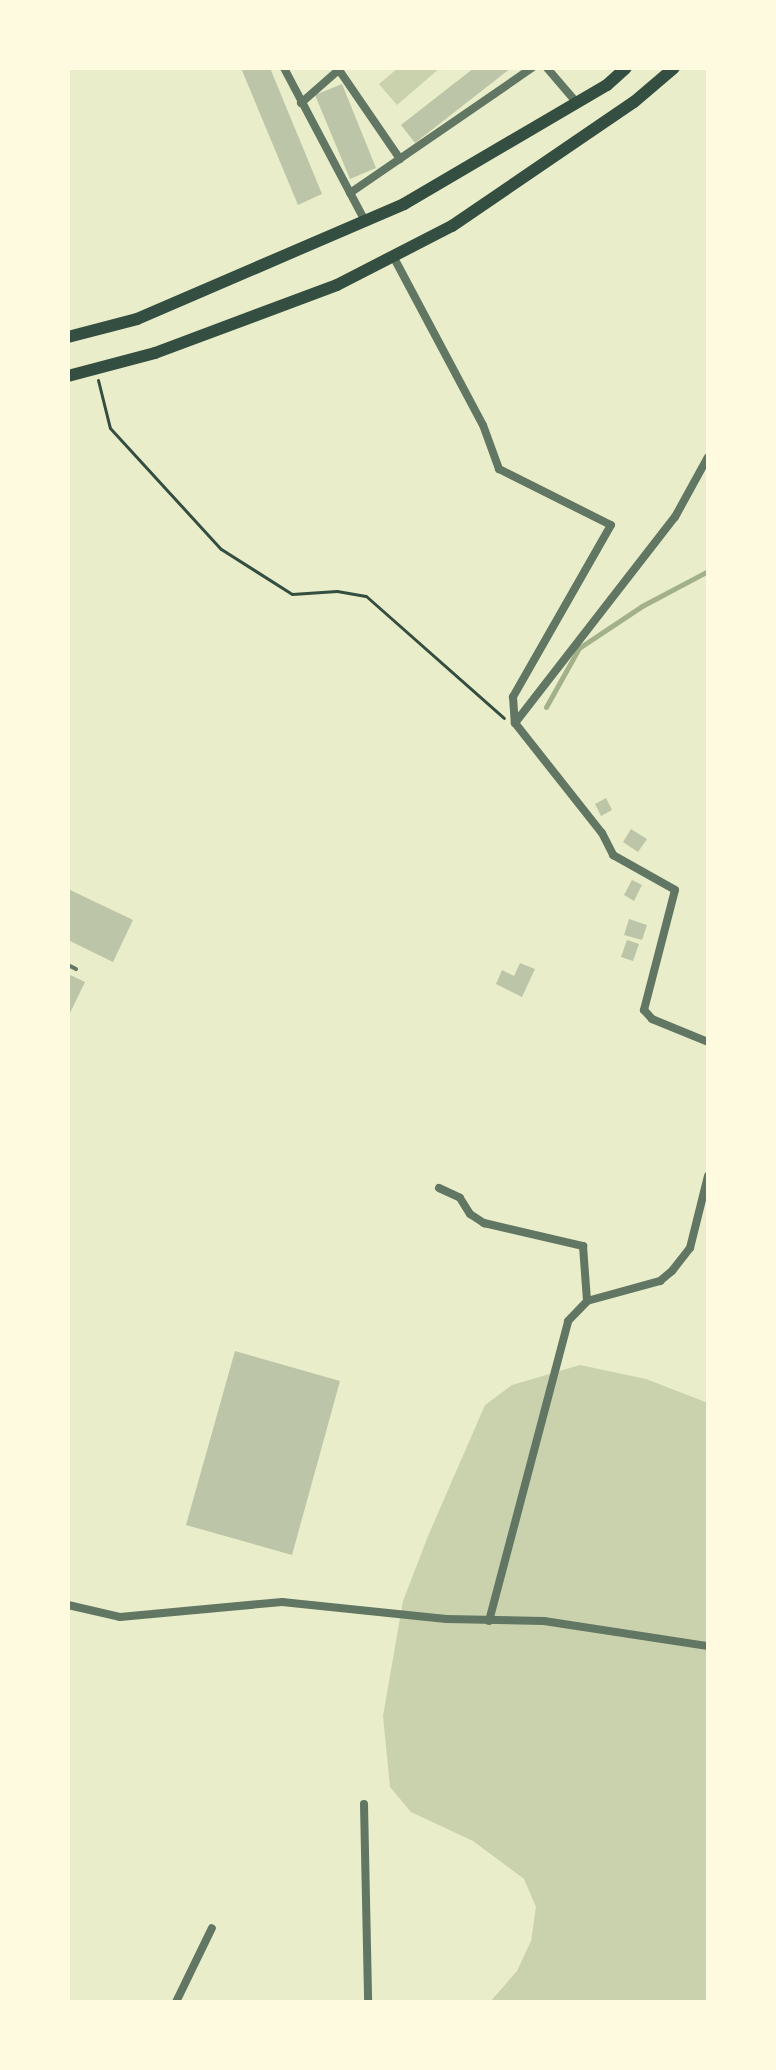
<!DOCTYPE html>
<html>
<head>
<meta charset="utf-8">
<style>
  body { margin:0 }
  #map { position:relative; width:776px; height:2070px; overflow:hidden; background:#e9edc9; font-family:"Noto Sans",sans-serif }
  div>[style] { position:absolute }
  .green>* { inset:0; background:#cad2ad }
  .stream>* { height:5px; margin:-2.5px; padding:0 2.5px; transform-origin:2.5px; border-radius:2.5px; background:#a3b18a }
  .building>* { inset:0; background:#bcc5a7 }
  .path>* { height:3px; margin:-1.5px; padding:0 1.5px; transform-origin:1.5px; border-radius:1.5px; background:#344e41 }
  .service>* { height:4px; margin:-2px; padding:0 2px; transform-origin:2px; border-radius:2px; background:#617663 }
  .minor>* { height:8px; margin:-4px; padding:0 4px; transform-origin:4px; border-radius:4px; background:#617663 }
  .primary>* { height:12px; margin:-6px; padding:0 6px; transform-origin:6px; border-radius:6px; background:#344e41 }
  span { translate:-50% -50%; white-space:nowrap; text-align:center; line-height:1.15; -webkit-text-stroke:8px #fefae0; paint-order:stroke }
  .frame { position:absolute; inset:0; border:70px solid #fefae0; pointer-events:none }
</style>
</head>
<body>
<div id="map">
  <div class="green">
    <div style="clip-path:polygon(398px 68px,440px 68px,397px 105px,379px 84px)"></div>
    <div style="clip-path:polygon(580px 1365px,646px 1379px,708px 1403px,708px 2002px,490px 2002px,517px 1971px,531px 1941px,536px 1907px,524px 1879px,473px 1841px,411px 1812px,390px 1787px,383px 1716px,403px 1601px,428px 1536px,485px 1405px,512px 1385px)"></div>
  </div>
  <div class="stream">
    <div style="left:546px;top:707px;width:68px;rotate:-60.8deg"></div>
    <div style="left:579px;top:648px;width:76px;rotate:-33.7deg"></div>
    <div style="left:642px;top:606px;width:75px;rotate:-27.9deg"></div>
  </div>
  <div class="building">
    <div style="clip-path:polygon(241px 68px,270px 68px,322px 194px,298px 205px)"></div>
    <div style="clip-path:polygon(474px 68px,511px 68px,415px 143px,401px 125px)"></div>
    <div style="clip-path:polygon(342px 84px,376px 168px,350px 179px,315px 95px)"></div>
    <div style="clip-path:polygon(606px 798px,612px 810px,601px 816px,595px 804px)"></div>
    <div style="clip-path:polygon(631px 829px,647px 839px,638px 852px,623px 842px)"></div>
    <div style="clip-path:polygon(632px 880px,642px 885px,634px 901px,624px 895px)"></div>
    <div style="clip-path:polygon(68px 889px,133px 920px,113px 962px,68px 940px)"></div>
    <div style="clip-path:polygon(629px 919px,647px 925px,642px 940px,624px 935px)"></div>
    <div style="clip-path:polygon(627px 940px,639px 944px,633px 961px,621px 957px)"></div>
    <div style="clip-path:polygon(520px 963px,535px 969px,522px 997px,496px 984px,502px 970px,514px 976px)"></div>
    <div style="clip-path:polygon(68px 974px,85px 982px,68px 1017px)"></div>
    <div style="clip-path:polygon(235px 1351px,340px 1381px,292px 1555px,186px 1525px)"></div>
  </div>
  <div class="path">
    <div style="left:98px;top:380px;width:49px;rotate:76deg"></div>
    <div style="left:110px;top:428px;width:164px;rotate:47.5deg"></div>
    <div style="left:221px;top:549px;width:84px;rotate:32.4deg"></div>
    <div style="left:292px;top:594px;width:45px;rotate:-3.8deg"></div>
    <div style="left:337px;top:591px;width:29px;rotate:10deg"></div>
    <div style="left:366px;top:596px;width:184px;rotate:41.5deg"></div>
  </div>
  <div class="service">
    <div style="left:68px;top:965px;width:9px;rotate:27deg"></div>
  </div>
  <div class="minor">
    <div style="left:284px;top:68px;width:173px;rotate:62.1deg"></div>
    <div style="left:547px;top:68px;width:46px;rotate:49.4deg"></div>
    <div style="left:339px;top:70px;width:108px;rotate:55.6deg"></div>
    <div style="left:301px;top:103px;width:53px;rotate:-41.2deg"></div>
    <div style="left:350px;top:193px;width:221px;rotate:-34.5deg"></div>
    <div style="left:393px;top:256px;width:191px;rotate:62deg"></div>
    <div style="left:483px;top:425px;width:47px;rotate:70deg"></div>
    <div style="left:499px;top:469px;width:125px;rotate:26.6deg"></div>
    <div style="left:611px;top:525px;width:198px;rotate:119.7deg"></div>
    <div style="left:513px;top:697px;width:26px;rotate:86deg"></div>
    <div style="left:515px;top:723px;width:140px;rotate:51.7deg"></div>
    <div style="left:602px;top:833px;width:25px;rotate:63deg"></div>
    <div style="left:613px;top:855px;width:71px;rotate:29.4deg"></div>
    <div style="left:675px;top:890px;width:124px;rotate:104.5deg"></div>
    <div style="left:644px;top:1010px;width:12px;rotate:48deg"></div>
    <div style="left:652px;top:1019px;width:61px;rotate:22.3deg"></div>
    <div style="left:515px;top:723px;width:261px;rotate:-52.2deg"></div>
    <div style="left:675px;top:517px;width:68px;rotate:-61.2deg"></div>
    <div style="left:439px;top:1188px;width:23px;rotate:25deg"></div>
    <div style="left:460px;top:1198px;width:19px;rotate:58deg"></div>
    <div style="left:470px;top:1214px;width:17px;rotate:33deg"></div>
    <div style="left:484px;top:1223px;width:102px;rotate:13.1deg"></div>
    <div style="left:583px;top:1246px;width:55px;rotate:85.8deg"></div>
    <div style="left:68px;top:1605px;width:53px;rotate:13deg"></div>
    <div style="left:120px;top:1617px;width:163px;rotate:-5.3deg"></div>
    <div style="left:282px;top:1602px;width:165px;rotate:5.9deg"></div>
    <div style="left:446px;top:1619px;width:98px;rotate:1.2deg"></div>
    <div style="left:544px;top:1621px;width:166px;rotate:8.7deg"></div>
    <div style="left:489px;top:1621px;width:310px;rotate:-75.2deg"></div>
    <div style="left:568px;top:1321px;width:28px;rotate:-46deg"></div>
    <div style="left:587px;top:1301px;width:76px;rotate:-15.3deg"></div>
    <div style="left:660px;top:1281px;width:16px;rotate:-40deg"></div>
    <div style="left:672px;top:1271px;width:29px;rotate:-52deg"></div>
    <div style="left:690px;top:1248px;width:74px;rotate:-76deg"></div>
    <div style="left:364px;top:1804px;width:198px;rotate:88.8deg"></div>
    <div style="left:176px;top:2002px;width:82px;rotate:-64.1deg"></div>
  </div>
  <div class="primary">
    <div style="left:68px;top:337px;width:71px;rotate:-14.6deg"></div>
    <div style="left:137px;top:319px;width:291px;rotate:-23.3deg"></div>
    <div style="left:404px;top:204px;width:235px;rotate:-30.4deg"></div>
    <div style="left:607px;top:85px;width:25px;rotate:-42deg"></div>
    <div style="left:68px;top:376px;width:90px;rotate:-14.8deg"></div>
    <div style="left:155px;top:353px;width:194px;rotate:-20.5deg"></div>
    <div style="left:337px;top:285px;width:129px;rotate:-27.2deg"></div>
    <div style="left:452px;top:226px;width:220px;rotate:-34.3deg"></div>
    <div style="left:634px;top:102px;width:52px;rotate:-40.4deg"></div>
  </div>
  <div class="frame"></div>
</div>
</body>
</html>
